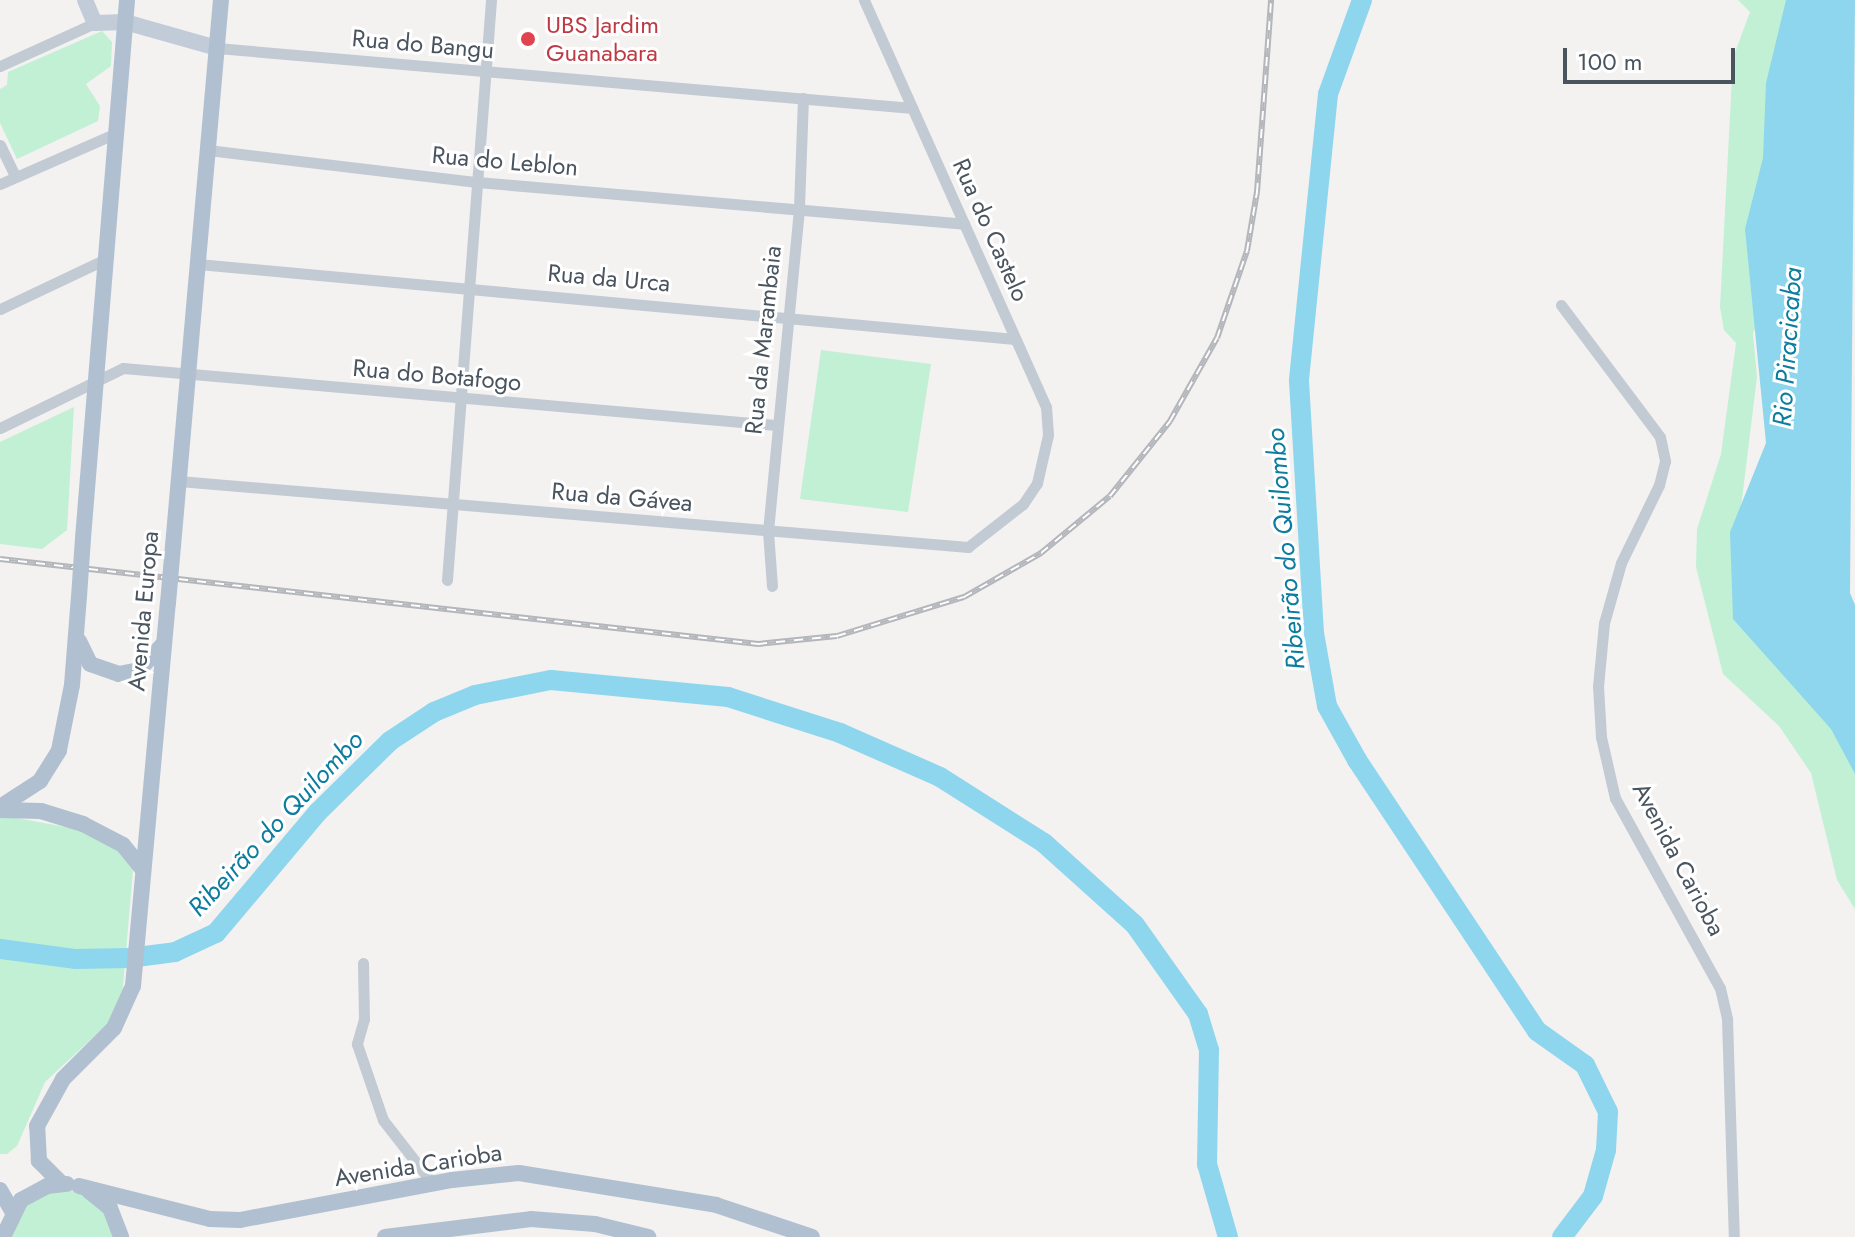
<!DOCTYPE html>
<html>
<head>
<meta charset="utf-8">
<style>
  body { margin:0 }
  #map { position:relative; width:1855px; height:1237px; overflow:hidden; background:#f4f1f1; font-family:Jost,sans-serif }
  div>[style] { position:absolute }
  .green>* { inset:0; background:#c1f0d4 }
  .water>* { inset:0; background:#8ed6ed }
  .river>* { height:20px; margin:-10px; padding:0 10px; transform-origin:10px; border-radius:10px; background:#8ed6ed }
  .street>* { height:11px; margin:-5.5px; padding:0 5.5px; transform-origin:5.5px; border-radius:5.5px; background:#c2cbd3 }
  .secondary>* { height:16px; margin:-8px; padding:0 8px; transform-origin:8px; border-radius:8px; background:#c2ccd8 }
  .primary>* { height:16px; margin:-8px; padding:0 8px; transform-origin:8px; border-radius:8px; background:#b1c0d0 }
  .rail>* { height:6px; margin-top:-3px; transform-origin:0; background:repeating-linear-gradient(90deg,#fff 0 9px,#b3b6bb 0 18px); box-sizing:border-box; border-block:2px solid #b3b6bb }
  .primary-bridge>* { height:16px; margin:-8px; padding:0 8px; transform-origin:8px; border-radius:8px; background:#b1c0d0 }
  .dots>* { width:22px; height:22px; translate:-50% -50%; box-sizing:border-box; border:4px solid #fff; border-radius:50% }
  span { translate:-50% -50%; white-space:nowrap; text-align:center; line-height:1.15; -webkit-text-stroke:6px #fff; paint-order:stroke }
  .health-label { font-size:24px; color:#be3a42 }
  .left { translate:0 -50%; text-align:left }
  .street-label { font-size:24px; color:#49545f }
  .water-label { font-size:26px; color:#0c7c9f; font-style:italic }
  .scale { position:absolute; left:1563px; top:48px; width:172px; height:36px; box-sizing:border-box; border:4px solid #49545f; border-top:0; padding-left:10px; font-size:24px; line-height:28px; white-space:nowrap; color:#49545f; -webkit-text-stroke:6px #fff; paint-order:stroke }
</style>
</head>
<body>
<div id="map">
  <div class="green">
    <div style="clip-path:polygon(1738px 0,1800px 0,1761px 319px,1753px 333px,1757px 377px,1735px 556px,1855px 735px,1855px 909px,1837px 880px,1811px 773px,1779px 726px,1723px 674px,1696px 567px,1697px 529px,1721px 454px,1736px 343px,1724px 330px,1720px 307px,1733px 58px,1750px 12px)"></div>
    <div style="clip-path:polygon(102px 31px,112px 42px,111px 66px,86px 84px,100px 106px,98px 121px,17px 159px,0 123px,0 89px,7px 85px,8px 72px)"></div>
    <div style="clip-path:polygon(821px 350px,931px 364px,908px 512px,800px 499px)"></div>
    <div style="clip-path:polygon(74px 407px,67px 530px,42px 549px,0 544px,0 442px)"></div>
    <div style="clip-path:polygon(0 815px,82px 830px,126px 855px,133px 870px,122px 998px,114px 1018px,45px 1082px,17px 1146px,7px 1154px,0 1154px)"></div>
    <div style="clip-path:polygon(69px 1190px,85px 1195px,109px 1216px,115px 1237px,8px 1237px,14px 1217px,38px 1195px)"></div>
  </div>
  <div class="water">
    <div style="clip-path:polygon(1786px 0,1855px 0,1850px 593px,1855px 605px,1855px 774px,1831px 729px,1733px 619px,1730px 532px,1766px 443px,1745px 229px,1763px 158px,1766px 83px)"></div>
  </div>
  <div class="river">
    <div style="left:1362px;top:0;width:100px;rotate:109.9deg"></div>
    <div style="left:1328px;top:94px;width:288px;rotate:95.8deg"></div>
    <div style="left:1299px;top:381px;width:252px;rotate:86.6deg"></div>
    <div style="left:1314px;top:633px;width:74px;rotate:79.9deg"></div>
    <div style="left:1327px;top:706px;width:62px;rotate:60.9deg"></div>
    <div style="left:1357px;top:760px;width:325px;rotate:56.4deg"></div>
    <div style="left:1537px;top:1031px;width:59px;rotate:35.3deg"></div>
    <div style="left:1585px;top:1065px;width:52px;rotate:63.9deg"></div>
    <div style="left:1608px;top:1112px;width:38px;rotate:93deg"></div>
    <div style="left:1606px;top:1150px;width:48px;rotate:105.8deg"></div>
    <div style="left:1593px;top:1196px;width:51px;rotate:127.1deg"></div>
    <div style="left:0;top:949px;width:77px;rotate:7.5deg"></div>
    <div style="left:76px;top:959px;width:53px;rotate:-1.1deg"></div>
    <div style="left:129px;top:958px;width:46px;rotate:-7.4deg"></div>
    <div style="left:175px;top:952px;width:45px;rotate:-24.9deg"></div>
    <div style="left:216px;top:933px;width:158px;rotate:-49.9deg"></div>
    <div style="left:318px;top:812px;width:101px;rotate:-44.6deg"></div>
    <div style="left:390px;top:741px;width:53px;rotate:-33.4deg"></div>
    <div style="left:434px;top:712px;width:44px;rotate:-22.5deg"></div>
    <div style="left:475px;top:695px;width:77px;rotate:-11.2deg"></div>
    <div style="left:551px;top:680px;width:178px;rotate:5.5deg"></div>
    <div style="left:728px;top:697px;width:118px;rotate:17.8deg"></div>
    <div style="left:840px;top:733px;width:109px;rotate:23.7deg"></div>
    <div style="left:940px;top:777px;width:123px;rotate:32.4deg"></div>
    <div style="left:1044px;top:843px;width:122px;rotate:42deg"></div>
    <div style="left:1135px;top:925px;width:109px;rotate:54.7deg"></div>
    <div style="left:1198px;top:1014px;width:38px;rotate:73deg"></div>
    <div style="left:1209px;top:1050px;width:114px;rotate:91deg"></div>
    <div style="left:1207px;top:1164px;width:76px;rotate:74deg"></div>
  </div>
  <div class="street">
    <div style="left:217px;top:48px;width:698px;rotate:4.93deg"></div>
    <div style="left:0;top:66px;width:104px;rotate:-24.4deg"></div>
    <div style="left:0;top:145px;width:34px;rotate:64deg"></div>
    <div style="left:208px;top:150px;width:271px;rotate:6.8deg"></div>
    <div style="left:477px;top:182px;width:489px;rotate:4.9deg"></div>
    <div style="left:0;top:184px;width:127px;rotate:-23.7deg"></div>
    <div style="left:198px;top:264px;width:820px;rotate:5.25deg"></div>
    <div style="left:1561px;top:305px;width:165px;rotate:53.1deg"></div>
    <div style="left:1660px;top:437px;width:25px;rotate:78deg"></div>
    <div style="left:1665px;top:461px;width:25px;rotate:104deg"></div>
    <div style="left:1659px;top:485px;width:87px;rotate:116deg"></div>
    <div style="left:1621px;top:563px;width:62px;rotate:105.8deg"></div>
    <div style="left:1604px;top:623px;width:63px;rotate:95.4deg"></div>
    <div style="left:1598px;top:686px;width:51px;rotate:86.6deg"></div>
    <div style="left:1601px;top:737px;width:63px;rotate:77.1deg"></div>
    <div style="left:1615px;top:798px;width:217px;rotate:61.1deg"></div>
    <div style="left:1720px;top:988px;width:32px;rotate:77deg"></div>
    <div style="left:1727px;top:1019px;width:218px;rotate:88.2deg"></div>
    <div style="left:0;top:309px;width:117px;rotate:-25.3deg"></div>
    <div style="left:0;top:428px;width:137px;rotate:-26deg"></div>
    <div style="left:123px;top:368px;width:655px;rotate:4.99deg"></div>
    <div style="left:179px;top:481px;width:792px;rotate:4.78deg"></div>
    <div style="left:968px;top:547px;width:70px;rotate:-38deg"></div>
    <div style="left:1023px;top:504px;width:25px;rotate:-56deg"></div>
    <div style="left:1037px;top:483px;width:49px;rotate:-77.1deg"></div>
    <div style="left:1048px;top:435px;width:28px;rotate:-94deg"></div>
    <div style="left:1046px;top:407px;width:446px;rotate:-114.1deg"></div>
    <div style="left:447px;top:580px;width:582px;rotate:-85.66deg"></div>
    <div style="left:772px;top:586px;width:55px;rotate:-94.2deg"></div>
    <div style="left:768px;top:531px;width:325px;rotate:-84.5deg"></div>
    <div style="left:799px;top:207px;width:109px;rotate:-87.9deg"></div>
    <div style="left:363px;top:963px;width:56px;rotate:89deg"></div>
    <div style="left:364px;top:1019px;width:26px;rotate:106deg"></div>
    <div style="left:357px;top:1044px;width:80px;rotate:71.1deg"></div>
    <div style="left:383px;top:1120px;width:81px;rotate:52deg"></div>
  </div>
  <div class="secondary">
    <div style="left:85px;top:0;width:25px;rotate:67deg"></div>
    <div style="left:95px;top:23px;width:30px;rotate:-2deg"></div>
    <div style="left:125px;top:22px;width:96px;rotate:15.8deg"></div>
  </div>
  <div class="primary">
    <div style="left:83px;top:538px;width:540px;rotate:-85.32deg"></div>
    <div style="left:173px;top:546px;width:548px;rotate:-84.98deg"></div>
    <div style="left:79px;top:641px;width:25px;rotate:64deg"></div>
    <div style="left:90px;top:664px;width:31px;rotate:19deg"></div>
    <div style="left:119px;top:674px;width:20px;rotate:-11deg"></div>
    <div style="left:139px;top:670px;width:34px;rotate:-47deg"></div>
    <div style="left:0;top:807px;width:48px;rotate:-33deg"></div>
    <div style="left:40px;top:781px;width:36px;rotate:-58deg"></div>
    <div style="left:59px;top:750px;width:66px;rotate:-78.7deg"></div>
    <div style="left:72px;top:685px;width:88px;rotate:-85.5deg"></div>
    <div style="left:0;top:810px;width:41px;rotate:1.4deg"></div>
    <div style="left:41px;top:811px;width:44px;rotate:17.2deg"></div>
    <div style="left:83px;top:824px;width:45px;rotate:27.7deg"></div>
    <div style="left:123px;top:845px;width:32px;rotate:51deg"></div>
    <div style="left:62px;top:1184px;width:33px;rotate:-135deg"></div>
    <div style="left:39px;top:1161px;width:35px;rotate:-93deg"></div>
    <div style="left:37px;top:1126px;width:54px;rotate:-61deg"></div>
    <div style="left:63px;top:1079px;width:72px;rotate:-45deg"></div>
    <div style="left:114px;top:1028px;width:46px;rotate:-65.7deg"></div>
    <div style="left:133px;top:986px;width:385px;rotate:-84.8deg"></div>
    <div style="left:79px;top:1186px;width:135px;rotate:14.1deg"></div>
    <div style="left:210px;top:1219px;width:30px;rotate:2deg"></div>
    <div style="left:240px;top:1220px;width:216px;rotate:-10.7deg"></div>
    <div style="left:452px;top:1180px;width:67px;rotate:-6deg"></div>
    <div style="left:519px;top:1173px;width:200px;rotate:9.2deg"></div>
    <div style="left:716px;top:1205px;width:101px;rotate:18.4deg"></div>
    <div style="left:0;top:1190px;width:24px;rotate:60deg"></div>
    <div style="left:89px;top:1191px;width:27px;rotate:39deg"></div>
    <div style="left:110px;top:1208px;width:31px;rotate:69deg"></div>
    <div style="left:3px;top:1237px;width:41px;rotate:-64.1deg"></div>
    <div style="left:21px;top:1200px;width:30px;rotate:-28deg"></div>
    <div style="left:47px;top:1186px;width:20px;rotate:-6deg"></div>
    <div style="left:385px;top:1237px;width:147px;rotate:-7deg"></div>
    <div style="left:531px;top:1219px;width:64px;rotate:4.5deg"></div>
    <div style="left:595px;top:1224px;width:55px;rotate:13.8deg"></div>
  </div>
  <div class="rail">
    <div style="left:0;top:559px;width:763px;rotate:6.4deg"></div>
    <div style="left:758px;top:644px;width:79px;rotate:-5.8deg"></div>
    <div style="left:837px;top:636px;width:133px;rotate:-17.1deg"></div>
    <div style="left:964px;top:597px;width:89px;rotate:-29.7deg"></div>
    <div style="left:1041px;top:553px;width:89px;rotate:-39.6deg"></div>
    <div style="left:1110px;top:496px;width:96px;rotate:-51.3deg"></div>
    <div style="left:1170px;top:421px;width:95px;rotate:-60.5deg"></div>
    <div style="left:1217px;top:338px;width:92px;rotate:-71deg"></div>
    <div style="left:1247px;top:251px;width:60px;rotate:-80.4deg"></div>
    <div style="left:1257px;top:192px;width:193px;rotate:-85.8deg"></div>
  </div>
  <div class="primary-bridge">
    <div style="left:79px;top:597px;width:59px;rotate:-86.1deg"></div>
    <div style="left:168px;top:603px;width:57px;rotate:-85deg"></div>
  </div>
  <div class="dots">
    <div style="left:528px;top:39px;background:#e0444e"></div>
  </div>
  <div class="health-label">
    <span class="left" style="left:546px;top:39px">UBS Jardim<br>Guanabara</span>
  </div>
  <div class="street-label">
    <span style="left:423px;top:44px;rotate:5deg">Rua do Bangu</span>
    <span style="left:505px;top:161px;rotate:5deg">Rua do Leblon</span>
    <span style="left:991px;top:230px;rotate:66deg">Rua do Castelo</span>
    <span style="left:609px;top:278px;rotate:5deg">Rua da Urca</span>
    <span style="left:763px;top:340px;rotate:-84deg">Rua da Marambaia</span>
    <span style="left:437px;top:375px;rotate:5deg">Rua do Botafogo</span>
    <span style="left:622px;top:497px;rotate:5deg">Rua da Gávea</span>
    <span style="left:143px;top:611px;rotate:-85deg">Avenida Europa</span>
    <span style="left:1679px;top:859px;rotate:62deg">Avenida Carioba</span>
    <span style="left:418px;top:1165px;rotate:-9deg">Avenida Carioba</span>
  </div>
  <div class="water-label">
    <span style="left:1788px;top:347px;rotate:-86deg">Rio Piracicaba</span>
    <span style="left:1286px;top:549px;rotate:-95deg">Ribeirão do Quilombo</span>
    <span style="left:276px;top:824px;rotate:-47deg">Ribeirão do Quilombo</span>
  </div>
  <div class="scale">100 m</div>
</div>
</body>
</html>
